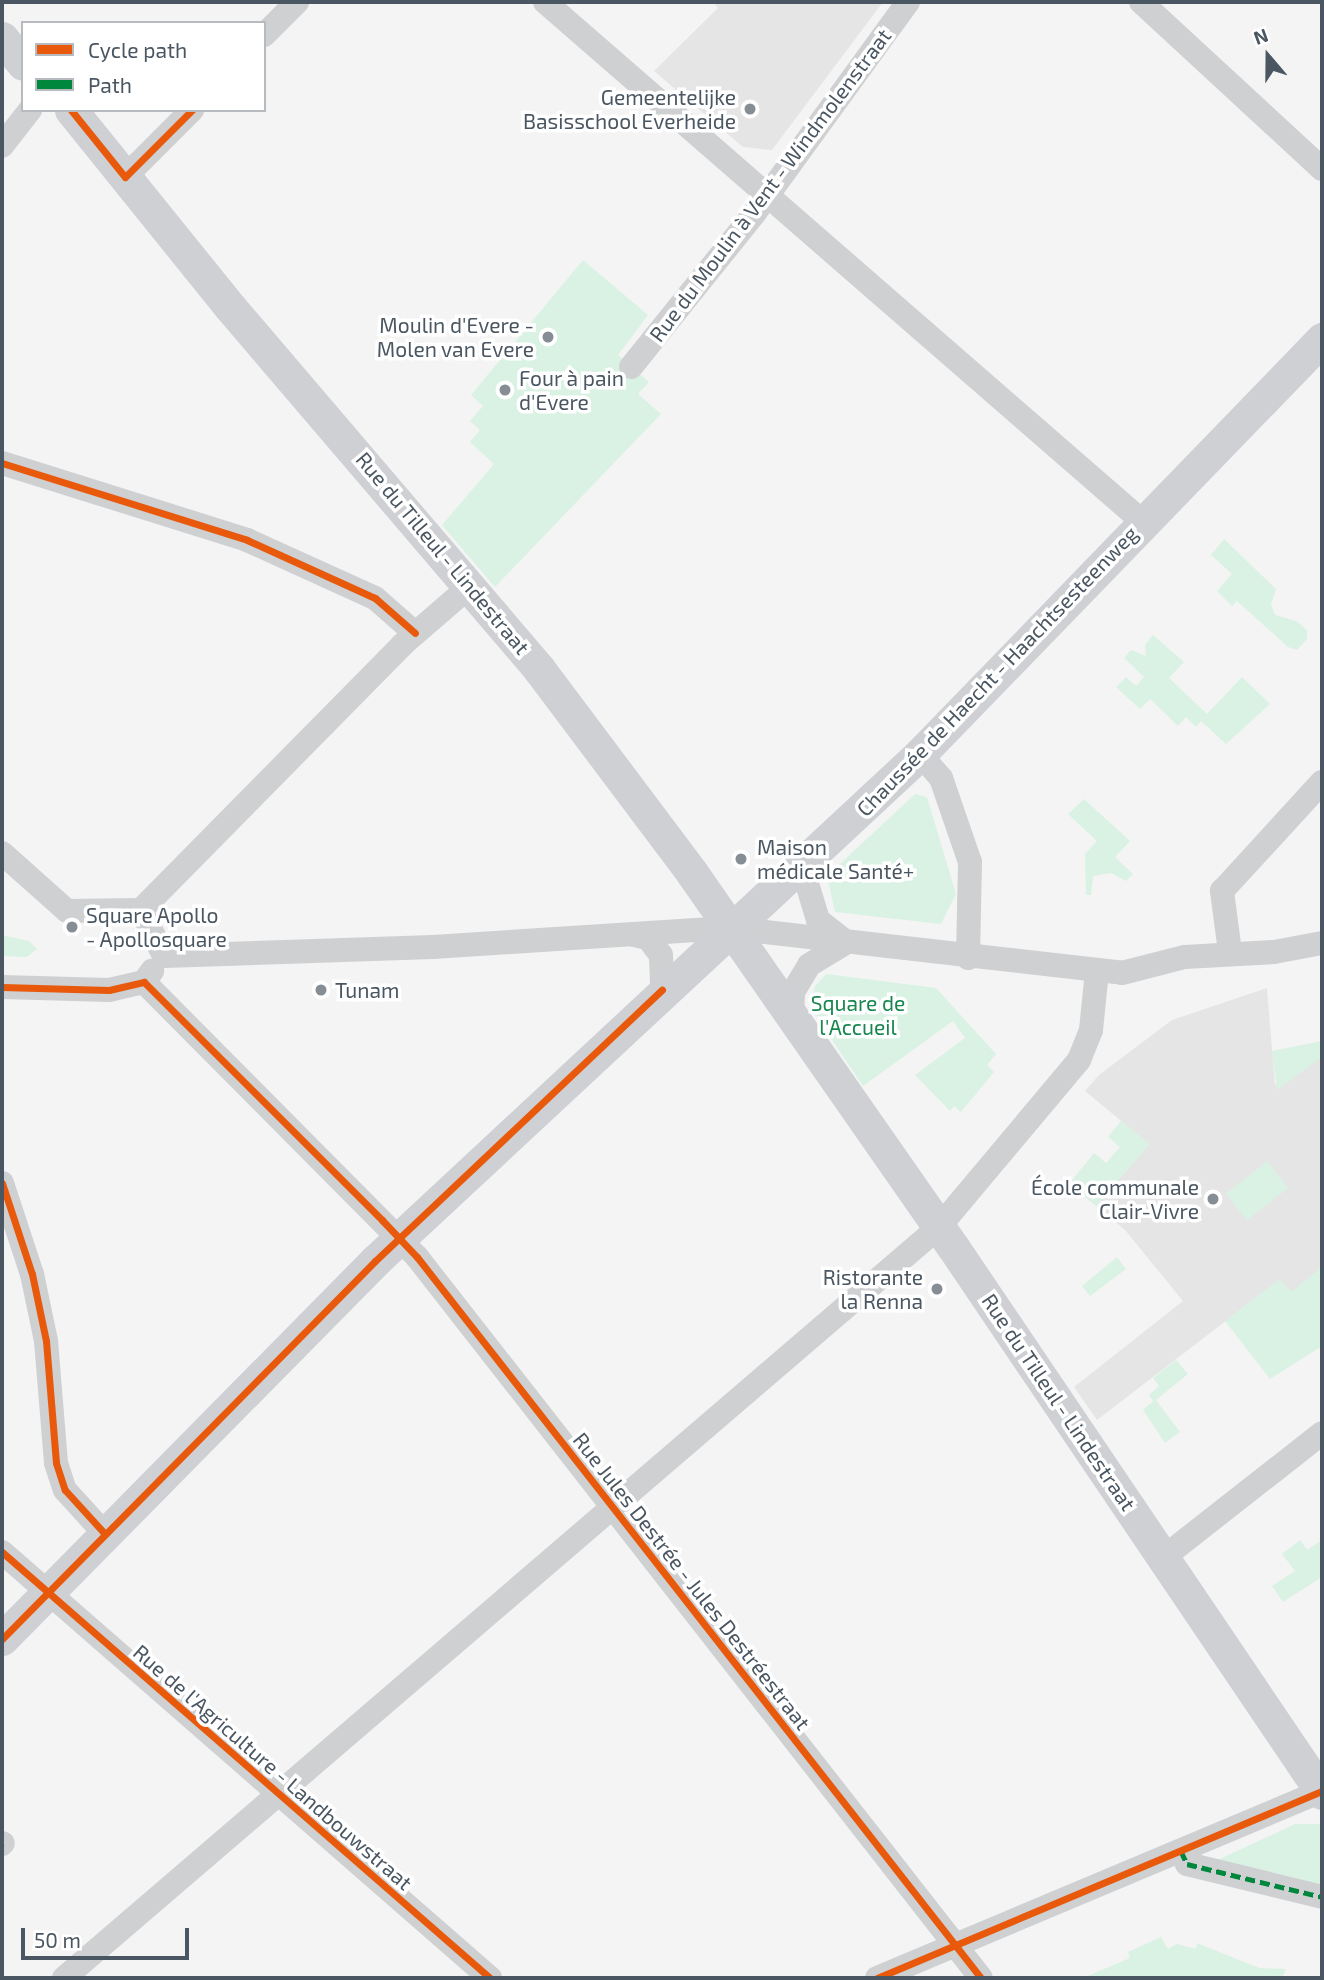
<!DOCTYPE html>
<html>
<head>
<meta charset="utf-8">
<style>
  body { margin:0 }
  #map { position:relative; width:1324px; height:1980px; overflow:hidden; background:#f4f4f4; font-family:"Exo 2",sans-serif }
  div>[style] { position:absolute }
  .education>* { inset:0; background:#e6e5e6 }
  .green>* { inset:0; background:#d9f2e3 }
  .street>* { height:24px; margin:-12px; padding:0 12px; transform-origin:12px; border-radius:12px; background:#ced0d2 }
  .secondary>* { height:33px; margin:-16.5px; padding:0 16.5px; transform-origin:16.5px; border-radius:16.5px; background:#ced0d4 }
  .quiet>* { height:5px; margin-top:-2.5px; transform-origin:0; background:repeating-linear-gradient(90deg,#00873e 0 10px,transparent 0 15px) }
  .cycleway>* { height:7px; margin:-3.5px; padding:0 3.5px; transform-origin:3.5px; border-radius:3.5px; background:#e8590c }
  .dots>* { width:19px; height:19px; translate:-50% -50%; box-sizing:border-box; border:4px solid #fff; border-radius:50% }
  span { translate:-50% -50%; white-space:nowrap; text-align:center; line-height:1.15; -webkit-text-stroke:7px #fff; paint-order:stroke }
  .poi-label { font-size:21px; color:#4a5661 }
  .right { translate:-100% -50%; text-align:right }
  .left { translate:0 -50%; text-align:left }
  .street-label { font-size:21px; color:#4a5661 }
  .park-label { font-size:21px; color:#17864f }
  .frame { position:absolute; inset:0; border:4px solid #4a5661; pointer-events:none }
  .legend { position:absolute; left:21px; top:21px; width:245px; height:91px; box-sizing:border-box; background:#fff; border:2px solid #b7bbc0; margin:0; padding:9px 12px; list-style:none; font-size:21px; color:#4a5661 }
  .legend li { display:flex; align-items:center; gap:14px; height:35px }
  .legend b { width:35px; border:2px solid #b7bbc0 }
  .north { position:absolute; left:1233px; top:21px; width:70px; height:70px; -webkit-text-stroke:5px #fff; paint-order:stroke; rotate:340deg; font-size:19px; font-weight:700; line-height:28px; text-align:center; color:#4a5661 }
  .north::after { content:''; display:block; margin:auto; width:24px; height:32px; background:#4a5661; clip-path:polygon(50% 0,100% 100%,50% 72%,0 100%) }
  .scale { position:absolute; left:21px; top:1928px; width:168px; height:32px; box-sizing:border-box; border:4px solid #4a5661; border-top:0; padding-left:9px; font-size:21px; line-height:24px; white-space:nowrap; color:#4a5661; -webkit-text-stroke:5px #fff; paint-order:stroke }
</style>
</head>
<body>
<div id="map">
  <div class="education">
    <div style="clip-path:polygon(713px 2px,883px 2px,772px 150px,743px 147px,654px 71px,718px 8px)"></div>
    <div style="clip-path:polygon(1267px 988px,1275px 1085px,1322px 1050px,1322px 1346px,1240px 1310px,1097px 1420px,1074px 1387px,1183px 1301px,1125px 1230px,1096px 1206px,1149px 1144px,1085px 1091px,1099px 1075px,1172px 1020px)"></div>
  </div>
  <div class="green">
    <div style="clip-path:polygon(583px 260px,648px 315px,618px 355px,649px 382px,638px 394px,661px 414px,495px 587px,442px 525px,494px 464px,470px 442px,480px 430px,470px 421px,483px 406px,471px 395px)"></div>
    <div style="clip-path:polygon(1224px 539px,1276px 589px,1271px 605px,1275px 615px,1296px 621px,1307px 630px,1307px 639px,1297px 650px,1288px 647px,1237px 601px,1232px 606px,1217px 591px,1232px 574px,1211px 555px)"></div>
    <div style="clip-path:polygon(1153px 635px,1184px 662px,1169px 678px,1207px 714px,1242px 677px,1270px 704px,1226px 744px,1201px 721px,1196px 727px,1186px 717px,1178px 726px,1150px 699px,1140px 709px,1116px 687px,1126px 677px,1136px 686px,1144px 677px,1124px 658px,1131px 650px,1146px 656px,1145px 645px)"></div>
    <div style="clip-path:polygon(915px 794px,927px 797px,956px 894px,941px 924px,835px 912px,827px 876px)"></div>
    <div style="clip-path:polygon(1084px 799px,1130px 841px,1115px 857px,1133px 874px,1126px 881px,1111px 873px,1093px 876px,1091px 895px,1086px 895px,1085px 854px,1097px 841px,1068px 814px)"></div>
    <div style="clip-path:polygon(2px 935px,29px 941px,37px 949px,27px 957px,2px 956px)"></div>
    <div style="clip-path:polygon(826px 974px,936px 988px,996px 1054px,987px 1065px,994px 1072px,961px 1112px,954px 1106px,950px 1111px,915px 1075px,965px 1038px,953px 1021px,863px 1086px,810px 1007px,815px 986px)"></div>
    <div style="clip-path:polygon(1322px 1041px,1322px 1062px,1319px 1059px,1277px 1090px,1272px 1051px)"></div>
    <div style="clip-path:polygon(1121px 1121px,1150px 1144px,1096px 1206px,1069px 1184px,1094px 1153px,1106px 1163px,1120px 1147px,1108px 1137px)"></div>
    <div style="clip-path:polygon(1267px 1161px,1288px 1188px,1247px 1220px,1226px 1194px)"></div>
    <div style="clip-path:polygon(1117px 1257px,1126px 1269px,1090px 1296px,1082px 1286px)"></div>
    <div style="clip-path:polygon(1322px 1267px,1322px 1346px,1270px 1379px,1225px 1321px,1280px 1279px,1291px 1292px)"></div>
    <div style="clip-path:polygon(1176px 1360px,1188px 1374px,1156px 1400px,1180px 1432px,1165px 1443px,1143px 1410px,1153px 1401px,1149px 1395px,1159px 1386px,1153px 1378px)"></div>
    <div style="clip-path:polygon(1300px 1540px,1307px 1550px,1322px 1540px,1322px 1577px,1283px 1602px,1272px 1586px,1295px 1571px,1282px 1554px)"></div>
    <div style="clip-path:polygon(1295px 1824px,1322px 1824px,1322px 1890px,1209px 1864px)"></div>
    <div style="clip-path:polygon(1161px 1937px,1168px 1949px,1177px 1944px,1196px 1949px,1197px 1943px,1259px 1968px,1286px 1969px,1282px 1978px,1083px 1978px,1130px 1958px,1128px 1952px)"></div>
  </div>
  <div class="street">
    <div style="left:545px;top:2px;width:792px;rotate:41.01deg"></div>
    <div style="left:1141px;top:2px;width:246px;rotate:42.7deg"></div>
    <div style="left:264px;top:35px;width:47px;rotate:-45deg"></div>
    <div style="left:2px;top:146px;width:46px;rotate:-52.1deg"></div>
    <div style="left:125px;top:177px;width:95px;rotate:-45deg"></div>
    <div style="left:631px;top:367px;width:196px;rotate:-51.2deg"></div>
    <div style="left:754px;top:214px;width:262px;rotate:-54deg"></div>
    <div style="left:2px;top:463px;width:257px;rotate:17.4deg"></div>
    <div style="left:247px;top:540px;width:141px;rotate:24.4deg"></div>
    <div style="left:375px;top:598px;width:53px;rotate:41.2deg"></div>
    <div style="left:920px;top:754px;width:32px;rotate:49deg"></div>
    <div style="left:941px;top:778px;width:89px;rotate:71deg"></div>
    <div style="left:970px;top:862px;width:96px;rotate:91.2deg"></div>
    <div style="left:2px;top:853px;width:87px;rotate:41.7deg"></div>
    <div style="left:67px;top:911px;width:74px;rotate:-0.8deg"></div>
    <div style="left:141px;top:910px;width:51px;rotate:63.4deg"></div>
    <div style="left:810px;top:859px;width:21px;rotate:101deg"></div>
    <div style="left:806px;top:880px;width:42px;rotate:73.3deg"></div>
    <div style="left:818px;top:920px;width:36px;rotate:38deg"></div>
    <div style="left:141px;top:910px;width:372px;rotate:-45.4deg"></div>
    <div style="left:402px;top:645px;width:89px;rotate:-40.9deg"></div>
    <div style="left:634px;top:935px;width:14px;rotate:12deg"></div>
    <div style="left:648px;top:938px;width:21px;rotate:53deg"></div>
    <div style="left:661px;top:955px;width:35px;rotate:88deg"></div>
    <div style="left:1230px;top:952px;width:62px;rotate:-97.5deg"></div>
    <div style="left:1222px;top:891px;width:148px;rotate:-47.5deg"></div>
    <div style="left:164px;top:956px;width:269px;rotate:-1.9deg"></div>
    <div style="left:433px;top:947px;width:298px;rotate:-3.7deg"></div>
    <div style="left:730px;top:928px;width:395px;rotate:6.5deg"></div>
    <div style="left:1122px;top:973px;width:65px;rotate:-14.3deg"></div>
    <div style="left:1185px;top:957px;width:89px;rotate:-3.2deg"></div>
    <div style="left:1274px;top:952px;width:49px;rotate:-10.6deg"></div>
    <div style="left:144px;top:982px;width:387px;rotate:45.2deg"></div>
    <div style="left:417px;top:1257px;width:915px;rotate:51.97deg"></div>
    <div style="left:2px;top:987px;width:107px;rotate:1.6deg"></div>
    <div style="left:109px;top:990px;width:36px;rotate:-13deg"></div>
    <div style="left:144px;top:982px;width:14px;rotate:-54deg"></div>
    <div style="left:792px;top:1014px;width:22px;rotate:-87deg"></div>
    <div style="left:793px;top:992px;width:31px;rotate:-59deg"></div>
    <div style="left:809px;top:965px;width:44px;rotate:-31.2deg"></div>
    <div style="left:2px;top:1183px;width:96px;rotate:71.8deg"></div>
    <div style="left:32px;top:1274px;width:68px;rotate:78.2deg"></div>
    <div style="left:46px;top:1341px;width:122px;rotate:85.3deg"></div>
    <div style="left:56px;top:1463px;width:28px;rotate:72deg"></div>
    <div style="left:65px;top:1490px;width:59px;rotate:47.7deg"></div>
    <div style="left:2px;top:1552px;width:648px;rotate:41.12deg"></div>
    <div style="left:1164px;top:1557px;width:201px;rotate:-38.1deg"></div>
    <div style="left:2px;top:1844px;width:1px;rotate:-45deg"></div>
    <div style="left:1181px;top:1851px;width:14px;rotate:65deg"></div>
    <div style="left:1187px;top:1864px;width:139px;rotate:13.7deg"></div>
    <div style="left:64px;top:1978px;width:1153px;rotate:-40.64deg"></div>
    <div style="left:939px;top:1227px;width:218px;rotate:-50deg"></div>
    <div style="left:1079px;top:1060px;width:32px;rotate:-68deg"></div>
    <div style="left:1091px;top:1030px;width:59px;rotate:-84.2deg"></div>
    <div style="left:877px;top:1978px;width:483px;rotate:-22.8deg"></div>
  </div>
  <div class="secondary">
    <div style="left:2px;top:38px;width:33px;rotate:51deg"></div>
    <div style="left:71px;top:110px;width:253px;rotate:51.1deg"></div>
    <div style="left:230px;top:307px;width:476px;rotate:49.5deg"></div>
    <div style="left:539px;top:669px;width:255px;rotate:53.1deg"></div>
    <div style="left:692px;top:873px;width:456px;rotate:55.1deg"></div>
    <div style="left:953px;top:1247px;width:659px;rotate:55.95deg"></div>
    <div style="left:2px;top:1639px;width:531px;rotate:-45.38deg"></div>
    <div style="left:375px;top:1261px;width:744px;rotate:-42.93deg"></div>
    <div style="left:920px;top:754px;width:578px;rotate:-45.91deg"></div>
  </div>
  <div class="quiet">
    <div style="left:2px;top:1844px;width:1px;rotate:-45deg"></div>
    <div style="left:1181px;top:1851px;width:14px;rotate:65deg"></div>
    <div style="left:1187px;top:1864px;width:139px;rotate:13.7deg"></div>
  </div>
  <div class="cycleway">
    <div style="left:71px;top:110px;width:86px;rotate:51.1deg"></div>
    <div style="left:125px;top:177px;width:95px;rotate:-45deg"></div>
    <div style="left:2px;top:463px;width:257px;rotate:17.4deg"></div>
    <div style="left:247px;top:540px;width:141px;rotate:24.4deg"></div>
    <div style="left:375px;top:598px;width:53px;rotate:41.2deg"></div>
    <div style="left:2px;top:987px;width:107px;rotate:1.6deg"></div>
    <div style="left:109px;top:990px;width:36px;rotate:-13deg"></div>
    <div style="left:144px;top:982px;width:337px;rotate:45deg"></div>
    <div style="left:382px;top:1220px;width:51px;rotate:46.6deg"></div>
    <div style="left:417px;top:1257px;width:915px;rotate:51.97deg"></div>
    <div style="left:2px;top:1183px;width:96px;rotate:71.8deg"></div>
    <div style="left:32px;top:1274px;width:68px;rotate:78.2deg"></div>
    <div style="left:46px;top:1341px;width:122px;rotate:85.3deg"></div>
    <div style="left:56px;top:1463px;width:28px;rotate:72deg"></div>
    <div style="left:65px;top:1490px;width:59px;rotate:47.7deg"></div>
    <div style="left:2px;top:1552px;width:648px;rotate:41.12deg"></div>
    <div style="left:2px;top:1639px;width:531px;rotate:-45.38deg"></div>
    <div style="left:375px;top:1261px;width:395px;rotate:-43.4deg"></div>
    <div style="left:877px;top:1978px;width:483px;rotate:-22.8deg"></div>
  </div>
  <div class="dots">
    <div style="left:750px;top:109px;background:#868d94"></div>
    <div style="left:548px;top:337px;background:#868d94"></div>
    <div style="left:505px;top:390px;background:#868d94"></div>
    <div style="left:741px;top:859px;background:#868d94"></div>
    <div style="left:72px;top:927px;background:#868d94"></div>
    <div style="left:321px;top:990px;background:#868d94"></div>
    <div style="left:1213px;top:1199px;background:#868d94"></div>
    <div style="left:937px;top:1289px;background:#868d94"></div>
  </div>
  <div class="poi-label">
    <span class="right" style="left:736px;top:109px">Gemeentelijke<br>Basisschool Everheide</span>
    <span class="right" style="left:534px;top:337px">Moulin d'Evere -<br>Molen van Evere</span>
    <span class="left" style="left:519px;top:390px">Four à pain<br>d'Evere</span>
    <span class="left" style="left:757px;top:859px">Maison<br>médicale Santé+</span>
    <span class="left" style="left:86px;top:927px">Square Apollo<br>- Apollosquare</span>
    <span class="left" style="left:335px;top:990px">Tunam</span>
    <span class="right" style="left:1199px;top:1199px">École communale<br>Clair-Vivre</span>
    <span class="right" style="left:923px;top:1289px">Ristorante<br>la Renna</span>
  </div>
  <div class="street-label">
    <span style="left:770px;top:185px;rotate:-53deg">Rue du Moulin à Vent - Windmolenstraat</span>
    <span style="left:443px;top:553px;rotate:50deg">Rue du Tilleul - Lindestraat</span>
    <span style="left:997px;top:671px;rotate:-46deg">Chaussée de Haecht - Haachtsesteenweg</span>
    <span style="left:1059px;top:1402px;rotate:56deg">Rue du Tilleul - Lindestraat</span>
    <span style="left:692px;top:1581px;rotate:52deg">Rue Jules Destrée - Jules Destréestraat</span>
    <span style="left:273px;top:1767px;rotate:41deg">Rue de l'Agriculture - Landbouwstraat</span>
  </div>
  <div class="park-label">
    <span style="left:858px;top:1015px">Square de<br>l'Accueil</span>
  </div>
  <div class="frame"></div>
  <ul class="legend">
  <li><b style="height:9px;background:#e8590c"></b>Cycle path</li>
  <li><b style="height:9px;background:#00873e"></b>Path</li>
  </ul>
  <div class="north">N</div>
  <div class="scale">50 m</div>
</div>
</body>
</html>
